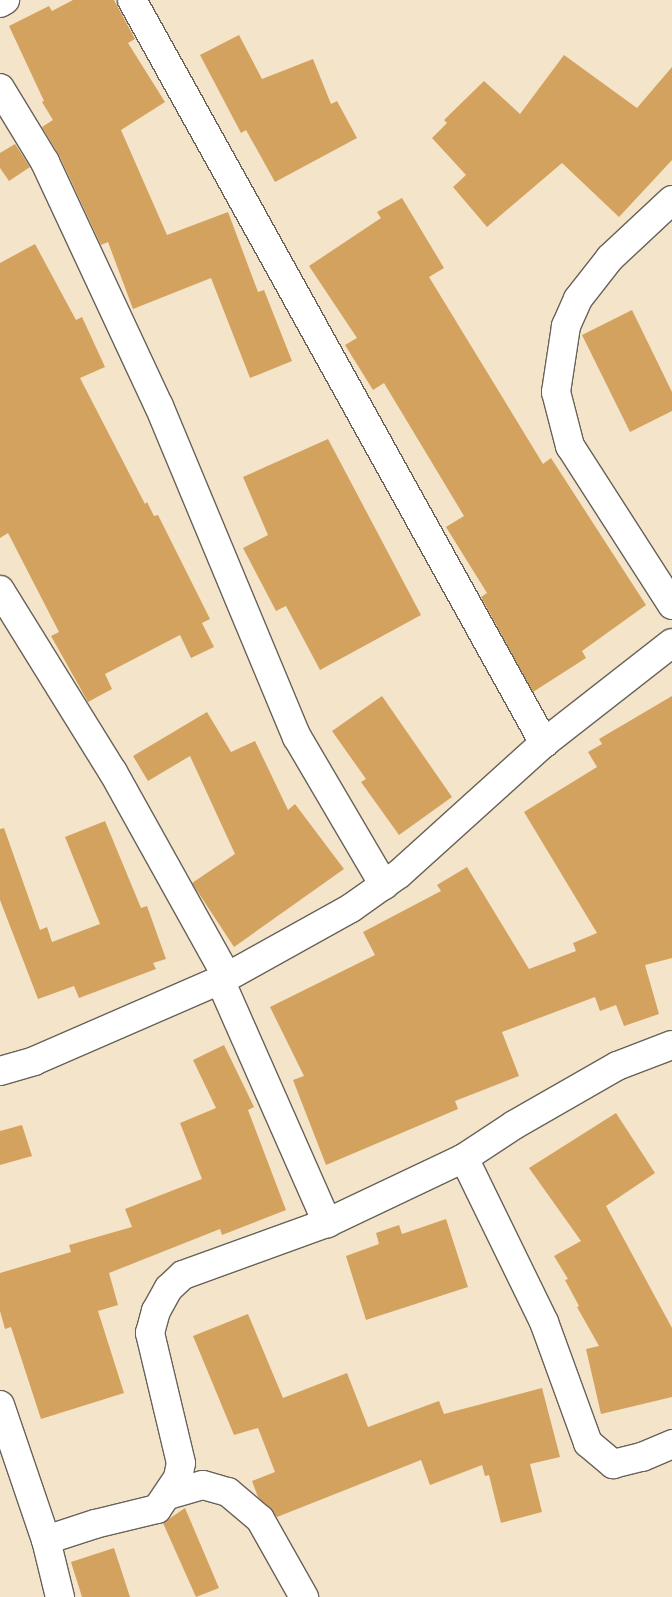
<!DOCTYPE html>
<html>
<head>
<meta charset="utf-8">
<style>
  body { margin:0 }
  #map { position:relative; width:672px; height:1597px; overflow:hidden; background:#f4e4c9; font-family:"Gentium Book Plus",serif }
  div>[style] { position:absolute }
  .building>* { inset:0; background:#d4a25f }
  .roads { filter:drop-shadow(1px 0 #686259) drop-shadow(-1px 0 #686259) drop-shadow(0 1px #686259) drop-shadow(0 -1px #686259) }
  .minor>* { height:28px; margin:-14px; padding:0 14px; transform-origin:14px; border-radius:14px; background:#fff }
  span { translate:-50% -50%; white-space:nowrap; text-align:center; line-height:1.15; -webkit-text-stroke:4.5px #fcf5e5; paint-order:stroke }
</style>
</head>
<body>
<div id="map">
  <div class="building">
    <div style="clip-path:polygon(73px 0,114px 0,135px 39px,128px 43px,165px 102px,121px 130px,167px 235px,228px 212px,258px 292px,264px 290px,292px 361px,250px 378px,211px 278px,133px 309px,108px 242px,101px 245px,59px 155px,42px 127px,53px 120px,42px 102px,44px 101px,9px 26px,49px 6px,52px 11px)"></div>
    <div style="clip-path:polygon(239px 35px,262px 79px,313px 59px,331px 104px,337px 101px,357px 138px,275px 182px,246px 130px,241px 133px,200px 55px)"></div>
    <div style="clip-path:polygon(564px 55px,637px 108px,672px 67px,672px 160px,619px 217px,562px 163px,487px 227px,453px 187px,466px 175px,432px 138px,447px 123px,444px 120px,484px 81px,520px 114px)"></div>
    <div style="clip-path:polygon(15px 144px,30px 167px,9px 181px,0 168px,0 153px)"></div>
    <div style="clip-path:polygon(402px 198px,444px 268px,429px 277px,543px 464px,551px 458px,646px 605px,582px 651px,586px 658px,533px 692px,481px 597px,487px 593px,446px 527px,464px 516px,384px 383px,373px 390px,345px 345px,357px 338px,309px 266px,381px 218px,377px 212px)"></div>
    <div style="clip-path:polygon(35px 244px,76px 320px,82px 317px,105px 367px,80px 378px,145px 504px,147px 502px,154px 516px,158px 515px,210px 619px,202px 623px,214px 647px,191px 658px,180px 635px,105px 674px,112px 689px,88px 702px,51px 636px,59px 632px,8px 533px,0 538px,0 263px)"></div>
    <div style="clip-path:polygon(632px 310px,672px 392px,672px 411px,630px 432px,582px 335px)"></div>
    <div style="clip-path:polygon(328px 439px,421px 615px,320px 670px,286px 606px,276px 611px,243px 548px,268px 535px,243px 477px)"></div>
    <div style="clip-path:polygon(382px 696px,452px 797px,399px 835px,361px 782px,366px 779px,332px 731px)"></div>
    <div style="clip-path:polygon(672px 696px,672px 958px,645px 965px,659px 1014px,624px 1026px,616px 1005px,600px 1011px,595px 997px,502px 1032px,519px 1076px,455px 1101px,458px 1109px,326px 1165px,293px 1080px,304px 1076px,270px 1007px,375px 955px,363px 932px,441px 891px,437px 885px,467px 867px,529px 969px,576px 951px,573px 943px,597px 933px,524px 812px,597px 767px,588px 752px,602px 744px,599px 739px)"></div>
    <div style="clip-path:polygon(207px 712px,231px 752px,255px 741px,288px 810px,295px 804px,344px 869px,234px 947px,192px 883px,235px 854px,190px 756px,148px 781px,133px 756px)"></div>
    <div style="clip-path:polygon(105px 821px,141px 908px,147px 906px,166px 959px,153px 963px,156px 969px,79px 998px,74px 986px,38px 999px,0 900px,0 829px,4px 828px,40px 930px,47px 927px,52px 942px,100px 924px,65px 837px)"></div>
    <div style="clip-path:polygon(224px 1045px,254px 1107px,248px 1110px,286px 1210px,222px 1235px,220px 1229px,109px 1273px,118px 1305px,98px 1311px,124px 1393px,41px 1419px,11px 1327px,5px 1329px,0 1311px,0 1273px,71px 1252px,69px 1245px,132px 1227px,125px 1209px,202px 1179px,180px 1123px,216px 1108px,193px 1060px)"></div>
    <div style="clip-path:polygon(616px 1113px,655px 1173px,606px 1206px,672px 1328px,672px 1397px,601px 1414px,586px 1349px,599px 1346px,577px 1307px,579px 1306px,565px 1280px,568px 1279px,554px 1256px,581px 1241px,529px 1168px)"></div>
    <div style="clip-path:polygon(22px 1125px,32px 1156px,0 1165px,0 1131px)"></div>
    <div style="clip-path:polygon(446px 1219px,468px 1287px,366px 1320px,346px 1256px,379px 1244px,376px 1233px,399px 1225px,402px 1234px)"></div>
    <div style="clip-path:polygon(248px 1314px,283px 1398px,347px 1373px,368px 1427px,439px 1401px,444px 1414px,542px 1388px,560px 1457px,530px 1464px,542px 1512px,501px 1523px,489px 1475px,485px 1476px,482px 1465px,430px 1485px,421px 1460px,277px 1517px,258px 1497px,252px 1481px,275px 1472px,258px 1428px,234px 1435px,193px 1336px)"></div>
    <div style="clip-path:polygon(185px 1508px,219px 1588px,196px 1597px,163px 1523px)"></div>
    <div style="clip-path:polygon(114px 1548px,130px 1597px,82px 1597px,71px 1562px)"></div>
  </div>
  <div class="roads">
    <div class="minor">
      <div style="left:132px;top:0;width:850px;rotate:60.99deg"></div>
      <div style="left:0;top:3px;width:6px;rotate:-31deg"></div>
      <div style="left:0;top:88px;width:87px;rotate:58.7deg"></div>
      <div style="left:45px;top:162px;width:269px;rotate:65deg"></div>
      <div style="left:159px;top:406px;width:359px;rotate:67.4deg"></div>
      <div style="left:297px;top:737px;width:172px;rotate:59.6deg"></div>
      <div style="left:672px;top:200px;width:85px;rotate:136.9deg"></div>
      <div style="left:610px;top:258px;width:52px;rotate:128deg"></div>
      <div style="left:578px;top:299px;width:30px;rotate:114deg"></div>
      <div style="left:566px;top:326px;width:67px;rotate:98.6deg"></div>
      <div style="left:556px;top:392px;width:56px;rotate:75.5deg"></div>
      <div style="left:570px;top:446px;width:189px;rotate:57.3deg"></div>
      <div style="left:0;top:590px;width:214px;rotate:58.2deg"></div>
      <div style="left:113px;top:772px;width:235px;rotate:60.9deg"></div>
      <div style="left:220px;top:980px;width:266px;rotate:66.2deg"></div>
      <div style="left:0;top:1071px;width:35px;rotate:-16deg"></div>
      <div style="left:34px;top:1061px;width:210px;rotate:-23.5deg"></div>
      <div style="left:227px;top:977px;width:142px;rotate:-29.1deg"></div>
      <div style="left:351px;top:908px;width:59px;rotate:-35.3deg"></div>
      <div style="left:399px;top:874px;width:195px;rotate:-42.1deg"></div>
      <div style="left:544px;top:743px;width:162px;rotate:-38deg"></div>
      <div style="left:464px;top:1158px;width:182px;rotate:64deg"></div>
      <div style="left:544px;top:1322px;width:129px;rotate:70deg"></div>
      <div style="left:588px;top:1443px;width:33px;rotate:40deg"></div>
      <div style="left:613px;top:1464px;width:30px;rotate:-14deg"></div>
      <div style="left:642px;top:1457px;width:33px;rotate:-23deg"></div>
      <div style="left:0;top:1405px;width:143px;rotate:71.2deg"></div>
      <div style="left:46px;top:1540px;width:59px;rotate:76.2deg"></div>
      <div style="left:168px;top:1495px;width:36px;rotate:-16deg"></div>
      <div style="left:203px;top:1485px;width:26px;rotate:16deg"></div>
      <div style="left:228px;top:1492px;width:42px;rotate:40.2deg"></div>
      <div style="left:260px;top:1519px;width:90px;rotate:60.6deg"></div>
      <div style="left:46px;top:1540px;width:52px;rotate:-18.1deg"></div>
      <div style="left:95px;top:1524px;width:64px;rotate:-13.6deg"></div>
      <div style="left:157px;top:1509px;width:37px;rotate:-56deg"></div>
      <div style="left:178px;top:1478px;width:15px;rotate:-79deg"></div>
      <div style="left:181px;top:1463px;width:134px;rotate:-103.4deg"></div>
      <div style="left:150px;top:1333px;width:23px;rotate:-75deg"></div>
      <div style="left:156px;top:1311px;width:26px;rotate:-61deg"></div>
      <div style="left:169px;top:1288px;width:19px;rotate:-43deg"></div>
      <div style="left:183px;top:1275px;width:153px;rotate:-19.9deg"></div>
      <div style="left:327px;top:1223px;width:152px;rotate:-25.4deg"></div>
      <div style="left:464px;top:1158px;width:60px;rotate:-33.4deg"></div>
      <div style="left:514px;top:1125px;width:119px;rotate:-29.8deg"></div>
      <div style="left:617px;top:1066px;width:59px;rotate:-20.9deg"></div>
    </div>
  </div>
</div>
</body>
</html>
